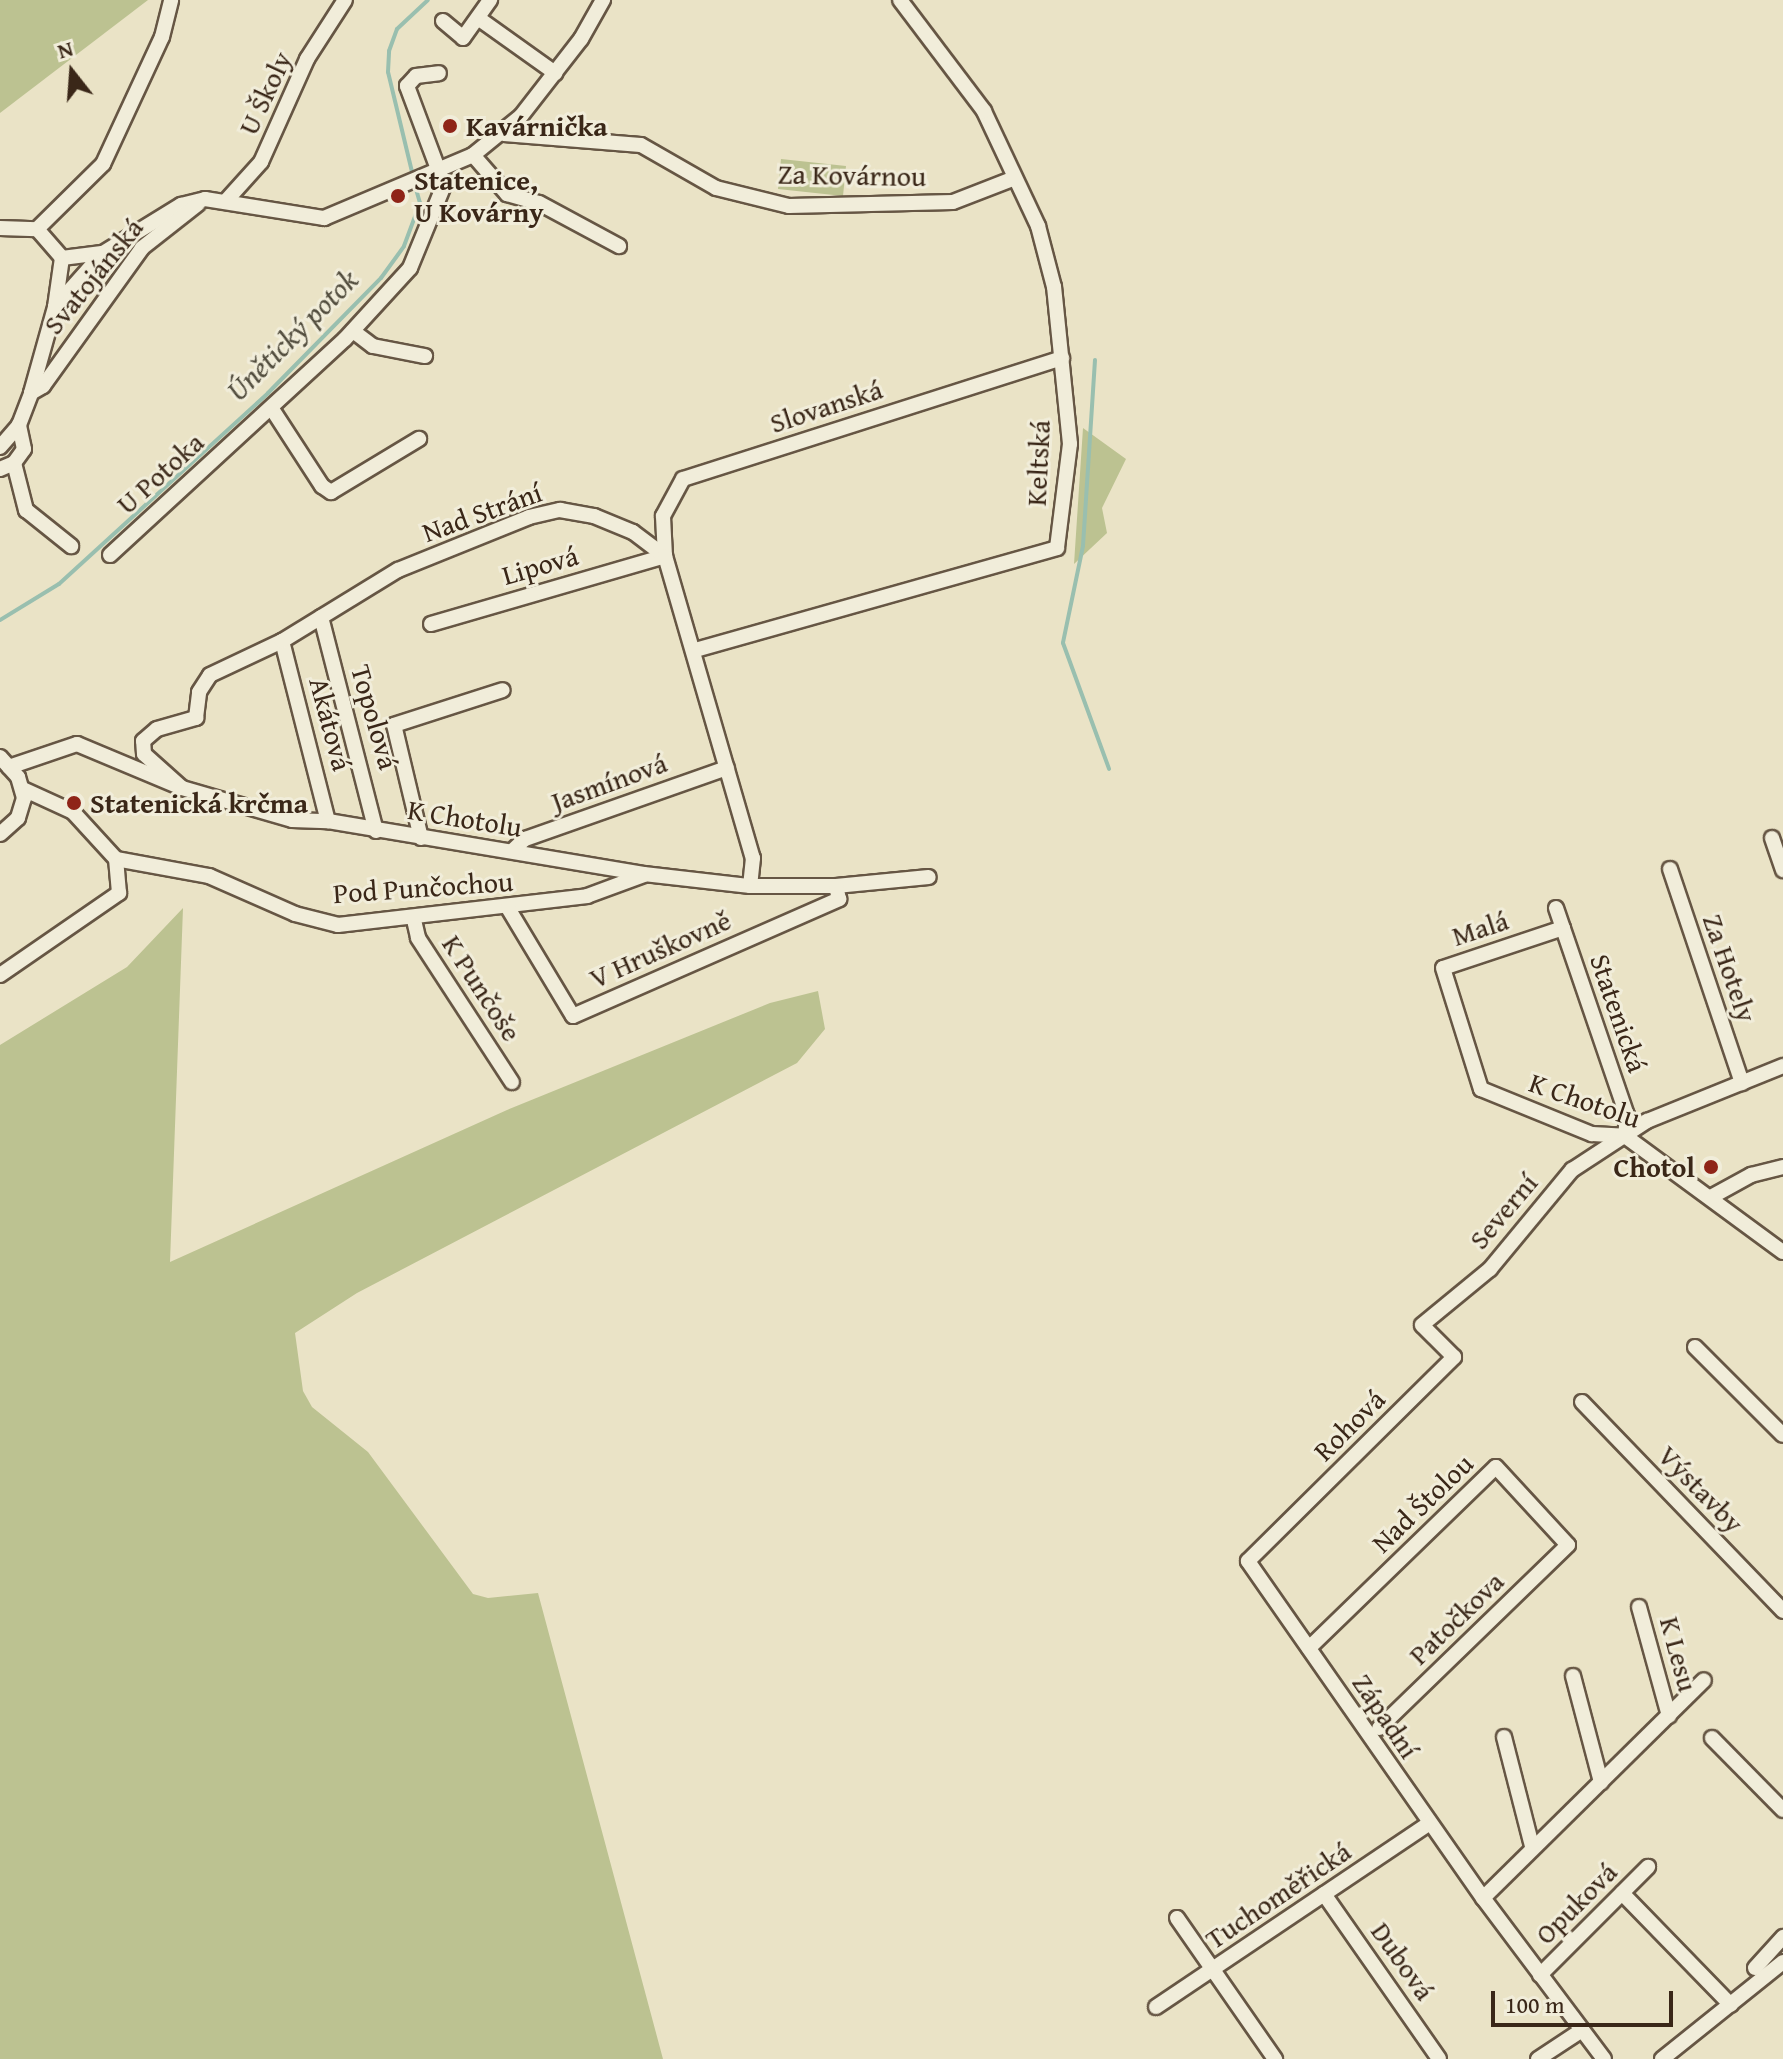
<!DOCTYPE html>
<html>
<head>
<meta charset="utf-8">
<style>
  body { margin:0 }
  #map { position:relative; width:1783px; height:2059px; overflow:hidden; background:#eae3c6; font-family:"Gentium Book Plus",serif }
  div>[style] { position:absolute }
  .green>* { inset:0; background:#bcc291 }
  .stream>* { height:4px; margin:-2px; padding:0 2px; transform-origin:2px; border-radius:2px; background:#99bfaf }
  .roads { filter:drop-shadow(2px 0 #665644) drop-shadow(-2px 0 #665644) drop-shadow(0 2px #665644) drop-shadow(0 -2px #665644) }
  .minor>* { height:14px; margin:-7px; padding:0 7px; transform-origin:7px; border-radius:7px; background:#f1edda }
  .dots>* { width:22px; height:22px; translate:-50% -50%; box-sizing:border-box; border:4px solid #f1edda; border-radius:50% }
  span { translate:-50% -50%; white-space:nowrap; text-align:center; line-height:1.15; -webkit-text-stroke:6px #f1edda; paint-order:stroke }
  .street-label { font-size:28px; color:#3a2718 }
  .poi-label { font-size:28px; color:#3a2718; font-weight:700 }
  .left { translate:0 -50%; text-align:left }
  .right { translate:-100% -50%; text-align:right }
  .water-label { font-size:30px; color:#524d3e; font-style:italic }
  .north { position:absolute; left:32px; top:32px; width:80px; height:80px; -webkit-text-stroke:6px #f1edda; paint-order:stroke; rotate:343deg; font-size:22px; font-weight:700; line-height:32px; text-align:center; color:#3a2718 }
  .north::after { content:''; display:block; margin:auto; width:28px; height:36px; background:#3a2718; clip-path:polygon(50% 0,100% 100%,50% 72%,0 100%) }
  .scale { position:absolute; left:1491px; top:1991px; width:182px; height:36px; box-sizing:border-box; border:4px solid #3a2718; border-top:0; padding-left:10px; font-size:24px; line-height:28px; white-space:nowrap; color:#3a2718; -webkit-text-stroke:6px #f1edda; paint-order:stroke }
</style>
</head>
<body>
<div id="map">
  <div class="green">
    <div style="clip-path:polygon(0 0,148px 0,0 113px)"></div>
    <div style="clip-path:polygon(781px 159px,846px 166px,843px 196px,778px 189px)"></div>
    <div style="clip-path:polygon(1083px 428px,1126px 459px,1102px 508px,1107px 533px,1074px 564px)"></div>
    <div style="clip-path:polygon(183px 908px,170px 1262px,507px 1110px,770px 1003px,818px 991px,825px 1029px,797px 1063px,357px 1293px,295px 1333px,303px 1391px,312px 1407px,368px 1452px,473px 1594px,488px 1598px,538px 1593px,663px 2059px,0 2059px,0 1045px,127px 967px)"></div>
  </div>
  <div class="stream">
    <div style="left:413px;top:176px;width:107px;rotate:-103.5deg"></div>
    <div style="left:388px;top:72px;width:21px;rotate:-87deg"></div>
    <div style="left:389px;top:51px;width:23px;rotate:-70deg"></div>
    <div style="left:397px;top:29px;width:42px;rotate:-43.1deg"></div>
    <div style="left:1095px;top:360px;width:186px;rotate:93.7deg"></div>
    <div style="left:1083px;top:546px;width:99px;rotate:101.7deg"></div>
    <div style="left:1063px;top:643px;width:134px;rotate:69.9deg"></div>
    <div style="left:0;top:620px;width:69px;rotate:-31.4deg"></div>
    <div style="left:59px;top:584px;width:283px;rotate:-42.4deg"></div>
    <div style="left:268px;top:393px;width:161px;rotate:-45.5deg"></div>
    <div style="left:381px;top:278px;width:39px;rotate:-54deg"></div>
    <div style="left:404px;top:246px;width:46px;rotate:-69.6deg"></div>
    <div style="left:420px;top:203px;width:19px;rotate:-106deg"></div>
  </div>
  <div class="roads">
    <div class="minor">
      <div style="left:478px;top:18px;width:95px;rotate:35.5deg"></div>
      <div style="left:443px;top:21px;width:26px;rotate:40deg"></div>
      <div style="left:463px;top:38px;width:47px;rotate:-54.6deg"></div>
      <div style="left:504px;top:134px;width:137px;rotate:4.6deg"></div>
      <div style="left:641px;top:145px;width:86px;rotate:29.8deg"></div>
      <div style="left:716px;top:188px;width:75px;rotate:13.9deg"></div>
      <div style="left:789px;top:206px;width:164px;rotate:-1.4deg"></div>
      <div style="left:953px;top:202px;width:66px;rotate:-21.2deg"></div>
      <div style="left:473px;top:155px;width:52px;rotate:48.9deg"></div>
      <div style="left:507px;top:194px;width:33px;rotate:16deg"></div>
      <div style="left:539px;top:203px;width:91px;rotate:28.3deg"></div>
      <div style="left:225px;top:202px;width:54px;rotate:-48deg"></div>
      <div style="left:261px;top:162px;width:113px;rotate:-65.9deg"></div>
      <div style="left:307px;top:59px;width:70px;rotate:-57.2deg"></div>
      <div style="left:0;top:228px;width:37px;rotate:2deg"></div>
      <div style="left:37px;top:229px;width:38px;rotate:49deg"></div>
      <div style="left:37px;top:229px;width:93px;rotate:-44.6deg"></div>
      <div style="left:103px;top:164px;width:140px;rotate:-65.1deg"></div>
      <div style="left:162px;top:37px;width:38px;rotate:-76deg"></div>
      <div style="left:62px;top:258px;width:40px;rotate:-7.1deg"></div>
      <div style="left:55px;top:307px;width:72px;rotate:-48.4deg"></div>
      <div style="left:103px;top:253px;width:92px;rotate:-31.6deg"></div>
      <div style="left:181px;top:205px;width:25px;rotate:-14deg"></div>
      <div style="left:205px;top:199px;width:121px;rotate:9.1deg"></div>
      <div style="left:324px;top:218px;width:162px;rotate:-22.9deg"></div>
      <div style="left:473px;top:155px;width:62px;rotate:-39.1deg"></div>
      <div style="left:521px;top:116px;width:98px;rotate:-52.1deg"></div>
      <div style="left:581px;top:39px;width:45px;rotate:-60.6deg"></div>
      <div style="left:353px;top:331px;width:25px;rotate:37deg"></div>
      <div style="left:373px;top:346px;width:53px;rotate:10.9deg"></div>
      <div style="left:31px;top:393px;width:14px;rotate:-30deg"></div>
      <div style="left:43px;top:386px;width:170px;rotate:-54.3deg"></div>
      <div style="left:142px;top:248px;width:71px;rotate:-38.2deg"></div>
      <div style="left:272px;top:409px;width:92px;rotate:57deg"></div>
      <div style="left:322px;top:486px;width:11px;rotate:34deg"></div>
      <div style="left:331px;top:492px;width:103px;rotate:-31.1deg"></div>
      <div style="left:0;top:447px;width:29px;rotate:-49deg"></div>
      <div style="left:19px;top:425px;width:34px;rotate:-69deg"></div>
      <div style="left:31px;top:393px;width:89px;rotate:-74.4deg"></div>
      <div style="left:55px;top:307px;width:49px;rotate:-81.9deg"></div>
      <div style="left:14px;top:463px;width:49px;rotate:75.7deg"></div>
      <div style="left:26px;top:510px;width:58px;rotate:38.7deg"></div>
      <div style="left:0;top:469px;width:15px;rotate:-23deg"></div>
      <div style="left:14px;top:463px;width:17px;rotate:-54deg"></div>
      <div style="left:24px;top:449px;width:25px;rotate:-102deg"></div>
      <div style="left:110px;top:555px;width:319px;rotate:-42.6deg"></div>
      <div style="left:345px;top:339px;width:96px;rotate:-47.5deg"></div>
      <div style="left:410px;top:268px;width:90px;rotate:-67.7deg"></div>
      <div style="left:444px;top:185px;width:106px;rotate:-110.5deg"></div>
      <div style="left:407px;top:86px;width:13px;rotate:-48deg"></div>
      <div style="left:416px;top:76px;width:23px;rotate:-7deg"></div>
      <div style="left:321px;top:617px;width:221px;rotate:75.6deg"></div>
      <div style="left:431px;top:624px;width:244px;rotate:-16.2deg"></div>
      <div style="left:665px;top:556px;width:40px;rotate:-92.9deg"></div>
      <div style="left:663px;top:516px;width:42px;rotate:-61.6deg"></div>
      <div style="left:683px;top:479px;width:398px;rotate:-17.7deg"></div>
      <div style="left:282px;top:641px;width:186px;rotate:75.7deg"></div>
      <div style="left:695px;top:650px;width:376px;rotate:-15.7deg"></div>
      <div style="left:1057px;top:548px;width:105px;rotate:-82.9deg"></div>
      <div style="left:1070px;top:444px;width:158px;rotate:-95.8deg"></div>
      <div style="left:1054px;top:287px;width:63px;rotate:-104.7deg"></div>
      <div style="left:1038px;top:226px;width:127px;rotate:-115.2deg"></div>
      <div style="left:984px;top:111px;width:139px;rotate:-127.1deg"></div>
      <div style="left:0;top:757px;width:27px;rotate:48deg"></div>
      <div style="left:18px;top:777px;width:22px;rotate:74deg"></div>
      <div style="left:24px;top:798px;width:21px;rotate:107deg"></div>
      <div style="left:18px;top:818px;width:24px;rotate:138deg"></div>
      <div style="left:9px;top:767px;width:72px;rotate:-18.7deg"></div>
      <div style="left:77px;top:744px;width:114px;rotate:22.7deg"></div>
      <div style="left:182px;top:788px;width:115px;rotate:16.2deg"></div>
      <div style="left:292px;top:820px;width:36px;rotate:2deg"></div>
      <div style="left:328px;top:821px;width:320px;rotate:9.5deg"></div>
      <div style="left:644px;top:874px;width:107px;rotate:6.5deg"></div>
      <div style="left:750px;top:886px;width:86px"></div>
      <div style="left:836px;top:886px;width:93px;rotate:-5.5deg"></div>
      <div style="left:182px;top:788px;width:51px;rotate:-138.2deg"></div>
      <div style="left:144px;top:754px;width:13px;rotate:-94deg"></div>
      <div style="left:143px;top:741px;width:18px;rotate:-41deg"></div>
      <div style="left:157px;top:729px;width:41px;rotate:-15.8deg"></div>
      <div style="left:196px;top:718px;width:26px;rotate:-83deg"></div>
      <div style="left:199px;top:692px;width:20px;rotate:-57deg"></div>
      <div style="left:210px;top:675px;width:80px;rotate:-25.3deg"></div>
      <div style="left:282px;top:641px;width:136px;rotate:-31.5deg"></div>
      <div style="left:398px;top:570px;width:141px;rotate:-22deg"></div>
      <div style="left:529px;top:517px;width:32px;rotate:-13deg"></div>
      <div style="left:560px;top:510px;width:35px;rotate:10deg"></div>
      <div style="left:594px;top:516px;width:42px;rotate:22.3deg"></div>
      <div style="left:633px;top:532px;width:40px;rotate:37deg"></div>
      <div style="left:665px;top:556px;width:315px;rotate:73.8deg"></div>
      <div style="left:753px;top:858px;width:28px;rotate:96deg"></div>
      <div style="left:23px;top:789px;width:55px;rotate:24.7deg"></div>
      <div style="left:73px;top:812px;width:64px;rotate:47.5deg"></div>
      <div style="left:116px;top:859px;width:95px;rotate:10.4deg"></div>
      <div style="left:209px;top:876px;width:94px;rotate:23.8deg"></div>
      <div style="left:295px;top:914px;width:44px;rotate:14.3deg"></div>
      <div style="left:338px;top:925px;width:251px;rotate:-6.6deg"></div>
      <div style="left:587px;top:896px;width:61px;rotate:-20.2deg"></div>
      <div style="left:421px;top:838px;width:116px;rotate:-103.4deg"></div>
      <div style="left:394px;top:725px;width:114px;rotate:-17.8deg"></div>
      <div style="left:1772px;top:838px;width:34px;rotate:71deg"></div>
      <div style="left:512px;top:851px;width:18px;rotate:-43deg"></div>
      <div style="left:525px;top:839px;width:214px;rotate:-19.4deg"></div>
      <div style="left:1670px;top:869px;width:226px;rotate:71.4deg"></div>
      <div style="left:508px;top:908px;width:126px;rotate:59deg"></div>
      <div style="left:573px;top:1016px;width:291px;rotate:-23.7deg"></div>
      <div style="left:839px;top:899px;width:13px;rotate:-103deg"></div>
      <div style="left:1556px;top:908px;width:219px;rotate:71.1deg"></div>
      <div style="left:1627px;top:1115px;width:21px;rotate:95deg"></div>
      <div style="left:414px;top:920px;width:18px;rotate:77deg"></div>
      <div style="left:418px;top:938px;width:172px;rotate:56.9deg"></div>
      <div style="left:1563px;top:928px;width:126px;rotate:161.6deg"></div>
      <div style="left:1443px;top:968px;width:127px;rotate:72.6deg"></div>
      <div style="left:1481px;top:1089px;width:120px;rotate:22.1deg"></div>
      <div style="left:1592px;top:1134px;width:33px;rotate:3deg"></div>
      <div style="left:1625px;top:1136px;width:196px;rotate:36.3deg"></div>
      <div style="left:0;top:975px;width:145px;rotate:-34.6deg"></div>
      <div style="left:119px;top:893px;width:34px;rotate:-95deg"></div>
      <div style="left:1711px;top:1197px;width:46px;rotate:-28.8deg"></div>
      <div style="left:1751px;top:1175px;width:33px;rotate:-14deg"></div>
      <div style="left:1695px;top:1347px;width:124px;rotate:45deg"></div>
      <div style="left:1582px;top:1402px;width:290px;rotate:46.1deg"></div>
      <div style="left:1639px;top:1607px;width:113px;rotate:74.6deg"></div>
      <div style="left:1309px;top:1648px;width:260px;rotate:-44.1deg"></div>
      <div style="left:1496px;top:1467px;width:106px;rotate:47.3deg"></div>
      <div style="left:1568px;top:1545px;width:263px;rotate:135.9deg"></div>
      <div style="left:1573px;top:1676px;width:110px;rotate:75.2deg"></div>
      <div style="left:1504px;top:1737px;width:113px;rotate:75.6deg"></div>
      <div style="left:1712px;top:1738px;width:101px;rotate:45.4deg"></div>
      <div style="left:1622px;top:1893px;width:156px;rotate:45.8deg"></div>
      <div style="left:1324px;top:1894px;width:201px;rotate:55.1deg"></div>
      <div style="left:1483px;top:1898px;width:411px;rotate:-124.9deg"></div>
      <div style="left:1248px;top:1561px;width:290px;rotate:-44.7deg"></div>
      <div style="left:1454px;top:1357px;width:45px;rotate:-135deg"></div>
      <div style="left:1422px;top:1325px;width:88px;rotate:-39.5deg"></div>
      <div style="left:1490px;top:1269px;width:129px;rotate:-50.4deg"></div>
      <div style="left:1572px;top:1170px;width:90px;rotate:-33.2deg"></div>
      <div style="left:1647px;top:1121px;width:147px;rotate:-22deg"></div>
      <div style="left:1177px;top:1918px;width:172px;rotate:55.2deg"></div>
      <div style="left:1755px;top:1968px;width:42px;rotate:-47.9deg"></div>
      <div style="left:1540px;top:1975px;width:153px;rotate:-45deg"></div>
      <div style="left:1156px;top:2007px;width:328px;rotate:-33.9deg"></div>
      <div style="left:1538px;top:2059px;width:53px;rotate:-33.4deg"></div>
      <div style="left:1604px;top:2059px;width:201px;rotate:-126.9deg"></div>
      <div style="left:1483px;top:1898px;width:310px;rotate:-44.6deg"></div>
      <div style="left:1662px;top:2059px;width:155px;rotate:-38.7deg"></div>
    </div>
  </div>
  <div class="dots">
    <div style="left:450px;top:126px;background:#8f2418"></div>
    <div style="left:398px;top:196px;background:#8f2418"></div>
    <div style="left:74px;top:803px;background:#8f2418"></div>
    <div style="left:1711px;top:1167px;background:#8f2418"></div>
  </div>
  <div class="street-label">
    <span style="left:265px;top:93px;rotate:-65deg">U Školy</span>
    <span style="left:852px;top:175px;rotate:1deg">Za Kovárnou</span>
    <span style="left:93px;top:276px;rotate:-51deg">Svatojánská</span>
    <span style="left:826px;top:406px;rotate:-18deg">Slovanská</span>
    <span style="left:1038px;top:463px;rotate:-87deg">Keltská</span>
    <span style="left:160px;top:473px;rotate:-42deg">U Potoka</span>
    <span style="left:482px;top:512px;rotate:-20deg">Nad Strání</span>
    <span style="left:540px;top:565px;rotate:-16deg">Lipová</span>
    <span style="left:375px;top:717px;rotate:74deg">Topolová</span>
    <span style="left:331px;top:724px;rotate:75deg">Akátová</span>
    <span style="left:609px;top:782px;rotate:-20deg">Jasmínová</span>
    <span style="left:465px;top:818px;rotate:9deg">K Chotolu</span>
    <span style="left:423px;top:887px;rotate:-4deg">Pod Punčochou</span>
    <span style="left:1480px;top:928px;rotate:-18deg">Malá</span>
    <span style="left:660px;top:949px;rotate:-24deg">V Hruškovně</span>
    <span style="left:1730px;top:968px;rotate:71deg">Za Hotely</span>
    <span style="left:482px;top:988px;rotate:57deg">K Punčoše</span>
    <span style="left:1619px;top:1013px;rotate:71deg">Statenická</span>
    <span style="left:1585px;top:1100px;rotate:19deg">K Chotolu</span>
    <span style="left:1503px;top:1211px;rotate:-50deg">Severní</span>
    <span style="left:1349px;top:1425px;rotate:-45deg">Rohová</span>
    <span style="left:1701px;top:1489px;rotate:46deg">Výstavby</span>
    <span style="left:1422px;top:1503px;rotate:-44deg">Nad Štolou</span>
    <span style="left:1456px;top:1618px;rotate:-44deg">Patočkova</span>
    <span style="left:1679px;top:1654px;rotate:75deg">K Lesu</span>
    <span style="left:1386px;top:1716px;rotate:56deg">Západní</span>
    <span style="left:1278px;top:1895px;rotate:-34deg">Tuchoměřická</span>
    <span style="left:1576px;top:1903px;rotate:-45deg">Opuková</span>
    <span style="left:1403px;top:1961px;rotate:55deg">Dubová</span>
  </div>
  <div class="poi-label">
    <span class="left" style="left:466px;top:126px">Kavárnička</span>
    <span class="left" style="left:414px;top:196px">Statenice,<br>U Kovárny</span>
    <span class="left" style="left:90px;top:803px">Statenická krčma</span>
    <span class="right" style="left:1695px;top:1167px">Chotol</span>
  </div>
  <div class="water-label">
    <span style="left:292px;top:335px;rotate:-45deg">Únětický potok</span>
  </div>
  <div class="north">N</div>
  <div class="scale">100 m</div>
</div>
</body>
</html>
